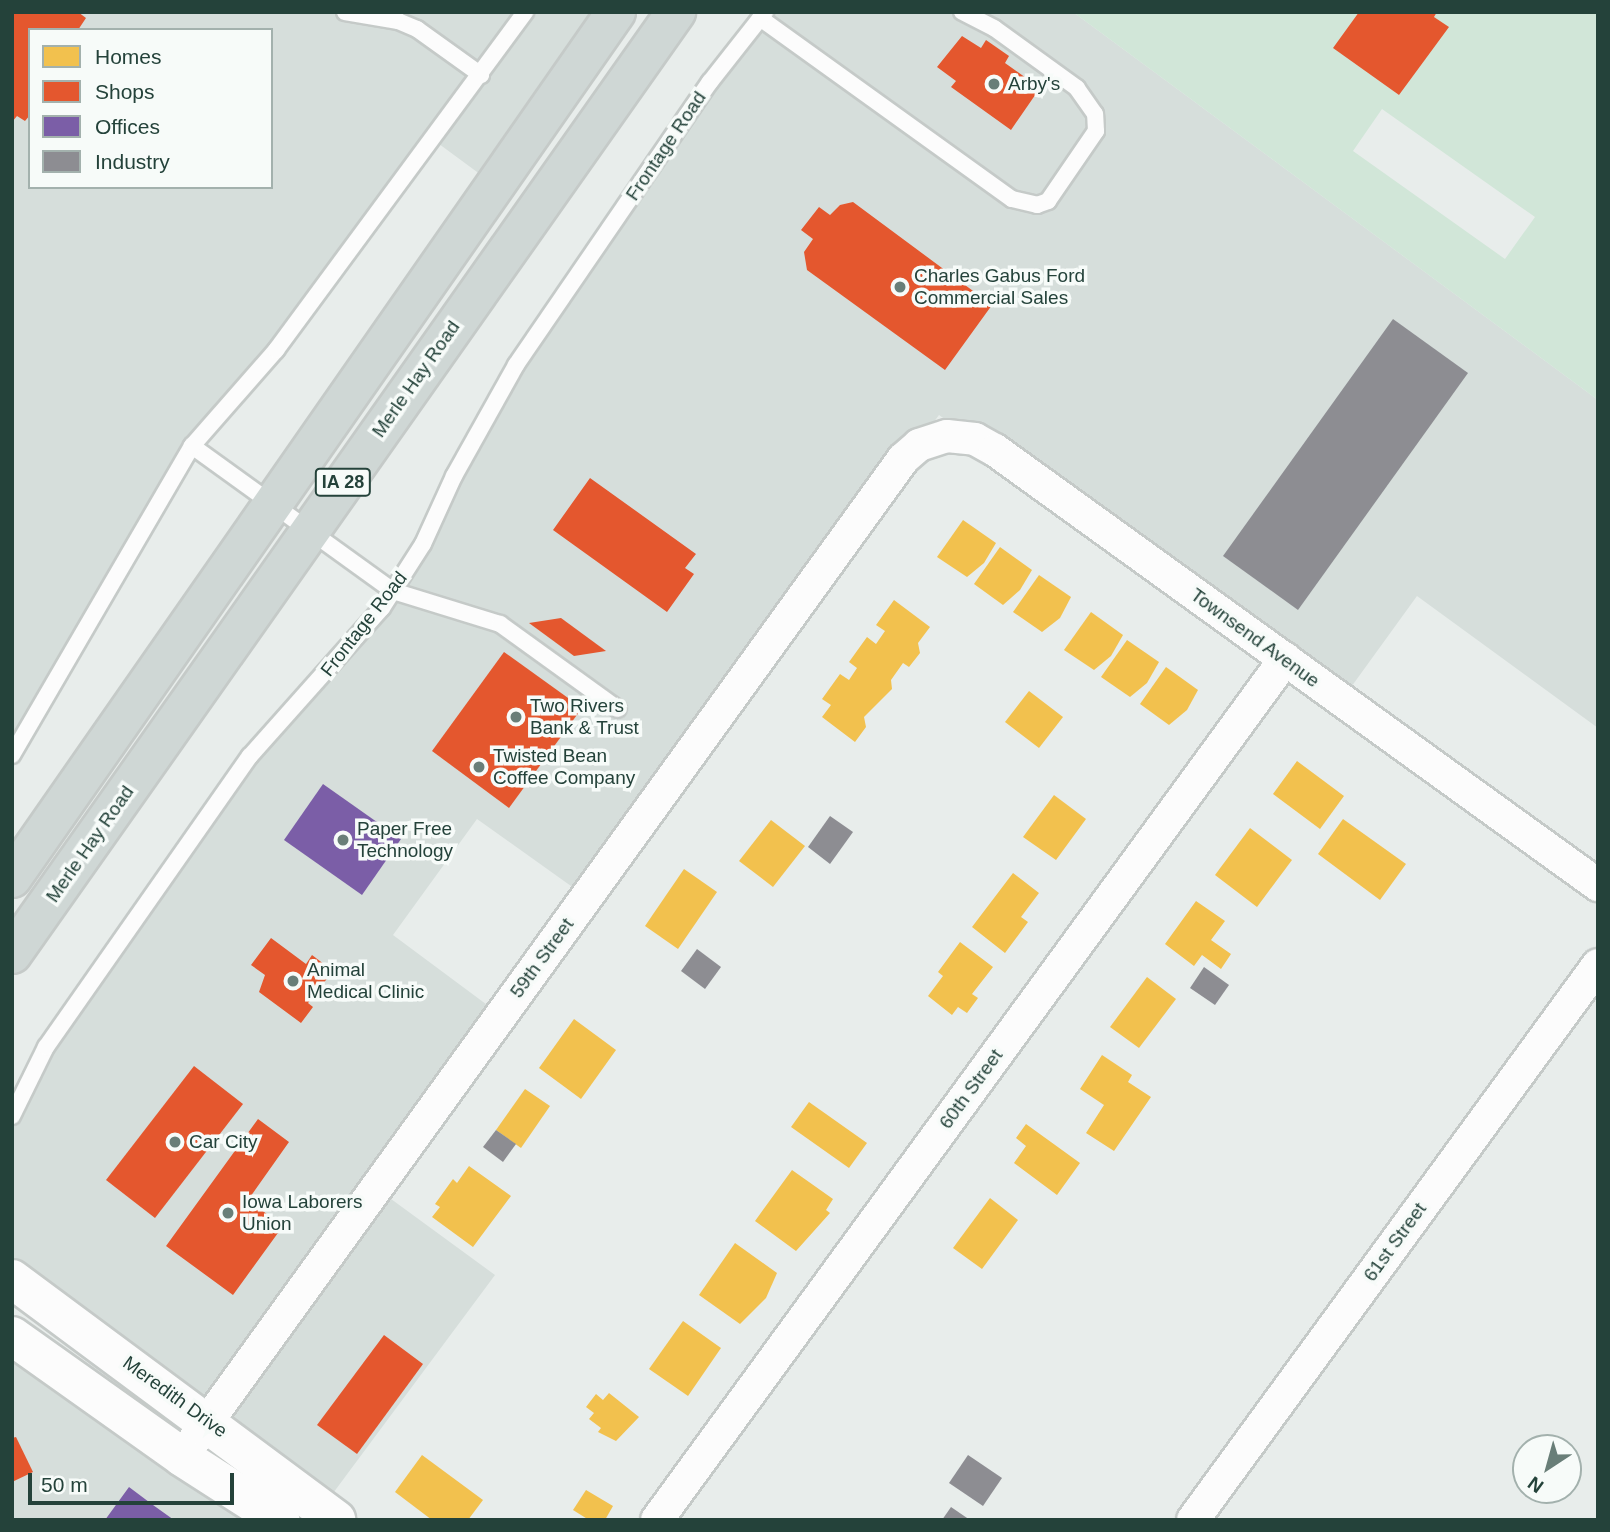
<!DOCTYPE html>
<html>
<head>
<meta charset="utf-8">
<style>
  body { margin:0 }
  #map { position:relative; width:1610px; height:1532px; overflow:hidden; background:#e8edeb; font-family:Arial,sans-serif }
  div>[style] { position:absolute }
  .built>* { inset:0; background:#d6dedb }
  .green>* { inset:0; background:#d1e6d8 }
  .homes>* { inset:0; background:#f2c14e }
  .shops>* { inset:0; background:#e4572e }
  .offices>* { inset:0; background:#7b5ea7 }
  .industry>* { inset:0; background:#8d8d92 }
  .roads { filter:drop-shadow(2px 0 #c5cac8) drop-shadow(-2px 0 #c5cac8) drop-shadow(0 2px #c5cac8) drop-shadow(0 -2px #c5cac8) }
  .service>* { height:16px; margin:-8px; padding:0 8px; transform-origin:8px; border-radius:8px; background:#fcfcfc }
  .minor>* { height:32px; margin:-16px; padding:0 16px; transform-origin:16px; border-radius:16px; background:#fcfcfc }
  .secondary>* { height:38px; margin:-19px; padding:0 19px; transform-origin:19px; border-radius:19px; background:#fcfcfc }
  .primary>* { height:38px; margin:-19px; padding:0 19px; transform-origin:19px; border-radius:19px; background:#cfd7d5 }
  .dots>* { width:19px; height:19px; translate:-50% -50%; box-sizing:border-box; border:4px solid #f7fbf9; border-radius:50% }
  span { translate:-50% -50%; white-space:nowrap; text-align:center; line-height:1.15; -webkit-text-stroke:7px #f7fbf9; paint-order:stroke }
  .shield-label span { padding:2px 5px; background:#f7fbf9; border:2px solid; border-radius:5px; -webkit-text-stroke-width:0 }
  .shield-label { font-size:18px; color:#24423a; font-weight:700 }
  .poi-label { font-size:19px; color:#24423a }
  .left { translate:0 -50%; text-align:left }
  .street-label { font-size:19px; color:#24423a }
  .frame { position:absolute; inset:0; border:14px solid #24423a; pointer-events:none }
  .legend { position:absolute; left:28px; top:28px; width:245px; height:161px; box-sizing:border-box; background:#f7fbf9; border:2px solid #a3b1ad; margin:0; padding:9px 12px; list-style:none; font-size:21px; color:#24423a }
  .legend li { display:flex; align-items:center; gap:14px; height:35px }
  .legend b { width:35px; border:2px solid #a3b1ad }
  .north { position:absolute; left:1512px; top:1434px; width:70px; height:70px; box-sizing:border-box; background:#f7fbf9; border:2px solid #a3b1ad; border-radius:50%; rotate:216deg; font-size:19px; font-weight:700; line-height:28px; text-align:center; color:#24423a }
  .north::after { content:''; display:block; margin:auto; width:24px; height:32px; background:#697e78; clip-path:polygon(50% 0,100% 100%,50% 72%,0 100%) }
  .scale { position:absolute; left:28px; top:1473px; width:206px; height:32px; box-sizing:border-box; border:4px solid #24423a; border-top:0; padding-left:9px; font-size:21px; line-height:24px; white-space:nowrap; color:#24423a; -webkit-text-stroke:5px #f7fbf9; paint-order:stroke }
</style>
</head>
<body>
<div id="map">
  <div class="built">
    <div style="clip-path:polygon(evenodd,12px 12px,616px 12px,492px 183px,435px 141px,225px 402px,12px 755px,12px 12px,30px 30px,271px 30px,271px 187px,30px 187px,30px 30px)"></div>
    <div style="clip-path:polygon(765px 12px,1073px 12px,1598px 400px,1598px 728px,1417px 596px,1341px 701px,939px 415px,585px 896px,477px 819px,393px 935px,502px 1016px,376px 1188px,495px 1275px,322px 1508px,12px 1279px,12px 1116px,46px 1047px,250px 756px,382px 608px,516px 365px)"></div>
    <div style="clip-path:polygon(12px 1336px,280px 1520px,12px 1520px)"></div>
  </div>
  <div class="green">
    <div style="clip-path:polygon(evenodd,1073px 12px,1359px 12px,1334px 48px,1399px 95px,1448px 27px,1434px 17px,1437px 12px,1598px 12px,1598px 400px,1073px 12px,1382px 109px,1535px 217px,1505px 259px,1353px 151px,1382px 109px)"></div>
  </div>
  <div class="homes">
    <div style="clip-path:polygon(963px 520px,996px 543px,984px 563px,967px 577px,937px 557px)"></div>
    <div style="clip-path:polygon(1000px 547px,1032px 570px,1020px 590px,1003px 605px,974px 584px)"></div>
    <div style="clip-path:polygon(1039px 575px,1071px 597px,1060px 618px,1042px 632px,1013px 612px)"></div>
    <div style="clip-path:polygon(894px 600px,930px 627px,918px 643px,920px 653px,909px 667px,903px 663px,891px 680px,892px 689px,864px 717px,866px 727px,855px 742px,822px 717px,831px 705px,822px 699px,840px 674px,849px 680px,857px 668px,849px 662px,867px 637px,876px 644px,885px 631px,876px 625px)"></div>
    <div style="clip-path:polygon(1091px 612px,1123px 635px,1111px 656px,1094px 670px,1064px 650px)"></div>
    <div style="clip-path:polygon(1127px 640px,1159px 662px,1147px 683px,1130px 697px,1101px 677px)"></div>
    <div style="clip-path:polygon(1166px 667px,1198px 690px,1187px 710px,1169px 725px,1140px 704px)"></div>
    <div style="clip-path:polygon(1029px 691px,1063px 717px,1039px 748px,1005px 722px)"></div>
    <div style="clip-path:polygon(1297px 761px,1344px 796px,1320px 829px,1273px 794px)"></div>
    <div style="clip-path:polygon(1054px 795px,1086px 819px,1056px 860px,1023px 837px)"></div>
    <div style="clip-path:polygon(1343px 819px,1406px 864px,1380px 900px,1318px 854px)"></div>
    <div style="clip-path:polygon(771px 820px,805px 846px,773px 887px,739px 861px)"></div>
    <div style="clip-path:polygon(1250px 828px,1292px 860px,1257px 907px,1215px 875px)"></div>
    <div style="clip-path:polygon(684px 869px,717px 892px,678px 949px,645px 926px)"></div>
    <div style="clip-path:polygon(1013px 873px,1039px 893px,1021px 917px,1028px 922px,1005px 953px,972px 927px)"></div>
    <div style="clip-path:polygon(1196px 901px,1225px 921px,1211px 940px,1231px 954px,1221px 969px,1202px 955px,1194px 966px,1165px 944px)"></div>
    <div style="clip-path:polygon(960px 942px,993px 967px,972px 994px,978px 998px,967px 1013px,958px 1007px,952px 1015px,928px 996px,943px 976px,938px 972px)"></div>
    <div style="clip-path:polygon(1147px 977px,1176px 999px,1139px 1048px,1110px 1027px)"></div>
    <div style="clip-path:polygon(574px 1019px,616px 1050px,581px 1099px,539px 1068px)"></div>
    <div style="clip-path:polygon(1102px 1055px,1132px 1075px,1128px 1082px,1151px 1097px,1114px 1151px,1086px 1133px,1104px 1105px,1080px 1089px)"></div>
    <div style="clip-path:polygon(525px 1089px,550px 1106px,521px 1148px,496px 1130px)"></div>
    <div style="clip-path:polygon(809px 1102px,867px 1143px,849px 1168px,791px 1127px)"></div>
    <div style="clip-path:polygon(1026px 1124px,1080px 1163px,1057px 1195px,1014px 1163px,1026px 1146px,1016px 1138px)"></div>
    <div style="clip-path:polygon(469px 1166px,511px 1196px,473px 1247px,432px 1217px,440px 1207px,435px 1204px,453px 1179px,457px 1183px)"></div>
    <div style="clip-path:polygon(792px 1170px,833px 1199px,826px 1210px,830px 1213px,796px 1251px,755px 1221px)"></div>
    <div style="clip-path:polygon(990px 1198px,1018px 1220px,982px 1269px,953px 1248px)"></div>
    <div style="clip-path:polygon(735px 1243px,777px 1273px,766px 1298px,740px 1324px,699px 1295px)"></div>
    <div style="clip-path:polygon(683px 1321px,721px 1348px,688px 1396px,649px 1369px)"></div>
    <div style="clip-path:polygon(609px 1393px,639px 1417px,616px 1441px,598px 1432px,601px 1428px,589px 1419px,594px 1413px,586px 1407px,596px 1394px,603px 1400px)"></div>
    <div style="clip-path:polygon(422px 1455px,483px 1500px,468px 1520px,432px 1520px,395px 1492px)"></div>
    <div style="clip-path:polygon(586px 1490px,613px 1506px,605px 1520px,589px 1520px,573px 1510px)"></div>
  </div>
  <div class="shops">
    <div style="clip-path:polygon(12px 12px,78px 12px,86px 18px,78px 30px,30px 30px,30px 115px,25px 121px,17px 116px,12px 122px)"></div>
    <div style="clip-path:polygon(1359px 12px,1437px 12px,1434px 17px,1449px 27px,1399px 95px,1333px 48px)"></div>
    <div style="clip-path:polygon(962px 36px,981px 48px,986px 40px,1009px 56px,1005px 63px,1040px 88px,1011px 130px,951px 87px,956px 81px,937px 67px)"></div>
    <div style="clip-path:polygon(853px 202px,992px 305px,945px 370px,807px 270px,804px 252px,813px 239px,801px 230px,819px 207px,830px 215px,840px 205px)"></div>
    <div style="clip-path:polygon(590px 478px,696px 554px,685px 568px,694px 574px,667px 612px,553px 530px)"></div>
    <div style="clip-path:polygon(561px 618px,606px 651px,574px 656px,529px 623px)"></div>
    <div style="clip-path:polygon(504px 652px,582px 708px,509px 808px,432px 751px)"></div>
    <div style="clip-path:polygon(271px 938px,306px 964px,312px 955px,333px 971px,308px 1003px,313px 1007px,301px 1023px,259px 992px,265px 975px,251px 965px)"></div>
    <div style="clip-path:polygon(194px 1066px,243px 1104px,155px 1218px,106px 1180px)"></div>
    <div style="clip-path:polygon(258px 1119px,289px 1142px,248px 1200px,283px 1226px,233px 1295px,166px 1246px)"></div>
    <div style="clip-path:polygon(384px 1335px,423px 1364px,357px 1454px,317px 1425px)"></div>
    <div style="clip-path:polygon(16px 1437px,33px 1472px,12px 1482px,12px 1438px)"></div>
  </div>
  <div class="offices">
    <div style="clip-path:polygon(323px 784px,401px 839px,362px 895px,284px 840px)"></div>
    <div style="clip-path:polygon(129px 1487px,153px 1505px,174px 1520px,105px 1520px)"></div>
  </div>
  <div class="industry">
    <div style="clip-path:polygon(1393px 319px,1468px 373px,1298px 610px,1223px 556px)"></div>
    <div style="clip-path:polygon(830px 816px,853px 832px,830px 864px,808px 847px)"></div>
    <div style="clip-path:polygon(697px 949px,721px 967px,705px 989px,681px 971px)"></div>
    <div style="clip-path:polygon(1204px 967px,1229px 985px,1215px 1005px,1190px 988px)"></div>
    <div style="clip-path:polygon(496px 1130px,516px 1144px,503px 1162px,483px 1147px)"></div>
    <div style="clip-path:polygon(968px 1455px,1002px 1478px,983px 1506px,949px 1483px)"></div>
    <div style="clip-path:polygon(951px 1507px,970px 1520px,942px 1520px)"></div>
  </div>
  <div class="roads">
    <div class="service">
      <div style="left:345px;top:12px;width:54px;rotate:9.6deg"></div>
      <div style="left:398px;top:21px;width:21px;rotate:23deg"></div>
      <div style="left:417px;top:29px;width:79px;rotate:35.7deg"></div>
      <div style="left:760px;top:18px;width:310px;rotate:35.7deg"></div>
      <div style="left:1012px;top:199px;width:26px;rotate:13deg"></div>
      <div style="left:1037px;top:205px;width:12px;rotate:-20deg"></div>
      <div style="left:1048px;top:201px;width:85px;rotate:-55.6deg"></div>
      <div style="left:1096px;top:131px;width:17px;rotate:-93deg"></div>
      <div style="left:1095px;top:114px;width:32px;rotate:-125deg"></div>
      <div style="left:1077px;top:88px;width:102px;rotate:-144.1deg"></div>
      <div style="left:994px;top:28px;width:36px;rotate:-153deg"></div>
      <div style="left:192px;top:446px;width:248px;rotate:35.8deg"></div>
      <div style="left:393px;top:591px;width:112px;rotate:17.1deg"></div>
      <div style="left:500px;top:624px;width:145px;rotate:35.8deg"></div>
      <div style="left:12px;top:755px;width:358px;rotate:-59.8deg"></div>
      <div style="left:192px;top:446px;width:128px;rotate:-48.8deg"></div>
      <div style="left:276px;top:350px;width:420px;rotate:-53.6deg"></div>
      <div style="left:12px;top:1116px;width:77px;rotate:-63.8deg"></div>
      <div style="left:46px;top:1047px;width:355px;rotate:-55deg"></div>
      <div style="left:250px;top:756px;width:198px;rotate:-48.3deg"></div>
      <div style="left:382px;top:608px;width:76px;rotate:-57.4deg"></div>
      <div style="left:423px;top:544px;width:75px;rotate:-65.5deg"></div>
      <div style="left:454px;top:476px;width:127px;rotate:-60.8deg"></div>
      <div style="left:516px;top:365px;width:343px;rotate:-55.6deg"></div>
      <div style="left:710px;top:82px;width:89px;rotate:-51.8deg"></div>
    </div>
    <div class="minor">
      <div style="left:182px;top:1457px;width:1231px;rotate:-54.15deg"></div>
      <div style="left:903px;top:459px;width:21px;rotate:-41deg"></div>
      <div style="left:919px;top:445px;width:29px;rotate:-18deg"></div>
      <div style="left:947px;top:436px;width:28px;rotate:6deg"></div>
      <div style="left:975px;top:439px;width:23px;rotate:29deg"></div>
      <div style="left:995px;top:450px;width:744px;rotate:35.81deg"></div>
      <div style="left:657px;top:1520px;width:1066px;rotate:-53.89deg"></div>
      <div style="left:1193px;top:1520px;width:687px;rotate:-53.88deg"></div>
    </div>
    <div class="secondary">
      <div style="left:12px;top:1279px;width:404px;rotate:36.6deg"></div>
      <div style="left:12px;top:1336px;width:209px;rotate:35.4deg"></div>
      <div style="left:182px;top:1457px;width:117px;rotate:32.7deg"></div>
    </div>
    <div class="primary">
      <div style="left:12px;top:878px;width:1056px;rotate:-55.11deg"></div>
      <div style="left:12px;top:954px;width:1153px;rotate:-54.82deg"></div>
    </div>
  </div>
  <div class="dots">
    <div style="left:994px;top:84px;background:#697e78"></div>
    <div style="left:900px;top:287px;background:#697e78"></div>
    <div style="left:516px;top:717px;background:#697e78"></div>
    <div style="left:479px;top:767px;background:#697e78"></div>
    <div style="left:343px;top:840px;background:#697e78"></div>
    <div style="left:293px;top:981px;background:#697e78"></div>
    <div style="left:175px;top:1142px;background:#697e78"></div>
    <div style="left:228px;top:1213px;background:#697e78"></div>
  </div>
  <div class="shield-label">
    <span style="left:343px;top:482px">IA 28</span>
  </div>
  <div class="poi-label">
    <span class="left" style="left:1008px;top:84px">Arby's</span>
    <span class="left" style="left:914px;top:287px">Charles Gabus Ford<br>Commercial Sales</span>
    <span class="left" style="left:530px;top:717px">Two Rivers<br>Bank &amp; Trust</span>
    <span class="left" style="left:493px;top:767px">Twisted Bean<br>Coffee Company</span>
    <span class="left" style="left:357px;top:840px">Paper Free<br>Technology</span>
    <span class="left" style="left:307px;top:981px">Animal<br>Medical Clinic</span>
    <span class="left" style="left:189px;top:1142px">Car City</span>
    <span class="left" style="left:242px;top:1213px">Iowa Laborers<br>Union</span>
  </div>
  <div class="street-label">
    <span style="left:666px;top:146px;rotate:-56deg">Frontage Road</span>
    <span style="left:416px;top:379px;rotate:-55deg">Merle Hay Road</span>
    <span style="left:364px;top:624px;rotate:-52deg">Frontage Road</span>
    <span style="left:1255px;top:638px;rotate:36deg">Townsend Avenue</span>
    <span style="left:90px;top:844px;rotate:-55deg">Merle Hay Road</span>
    <span style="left:542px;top:958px;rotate:-54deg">59th Street</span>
    <span style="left:971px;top:1089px;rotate:-54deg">60th Street</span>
    <span style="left:1395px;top:1242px;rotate:-54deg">61st Street</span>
    <span style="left:175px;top:1397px;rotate:36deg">Meredith Drive</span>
  </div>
  <div class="frame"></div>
  <ul class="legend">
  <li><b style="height:19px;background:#f2c14e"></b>Homes</li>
  <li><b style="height:19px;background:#e4572e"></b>Shops</li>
  <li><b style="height:19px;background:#7b5ea7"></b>Offices</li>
  <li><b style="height:19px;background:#8d8d92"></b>Industry</li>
  </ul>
  <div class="north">N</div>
  <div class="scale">50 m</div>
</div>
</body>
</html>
